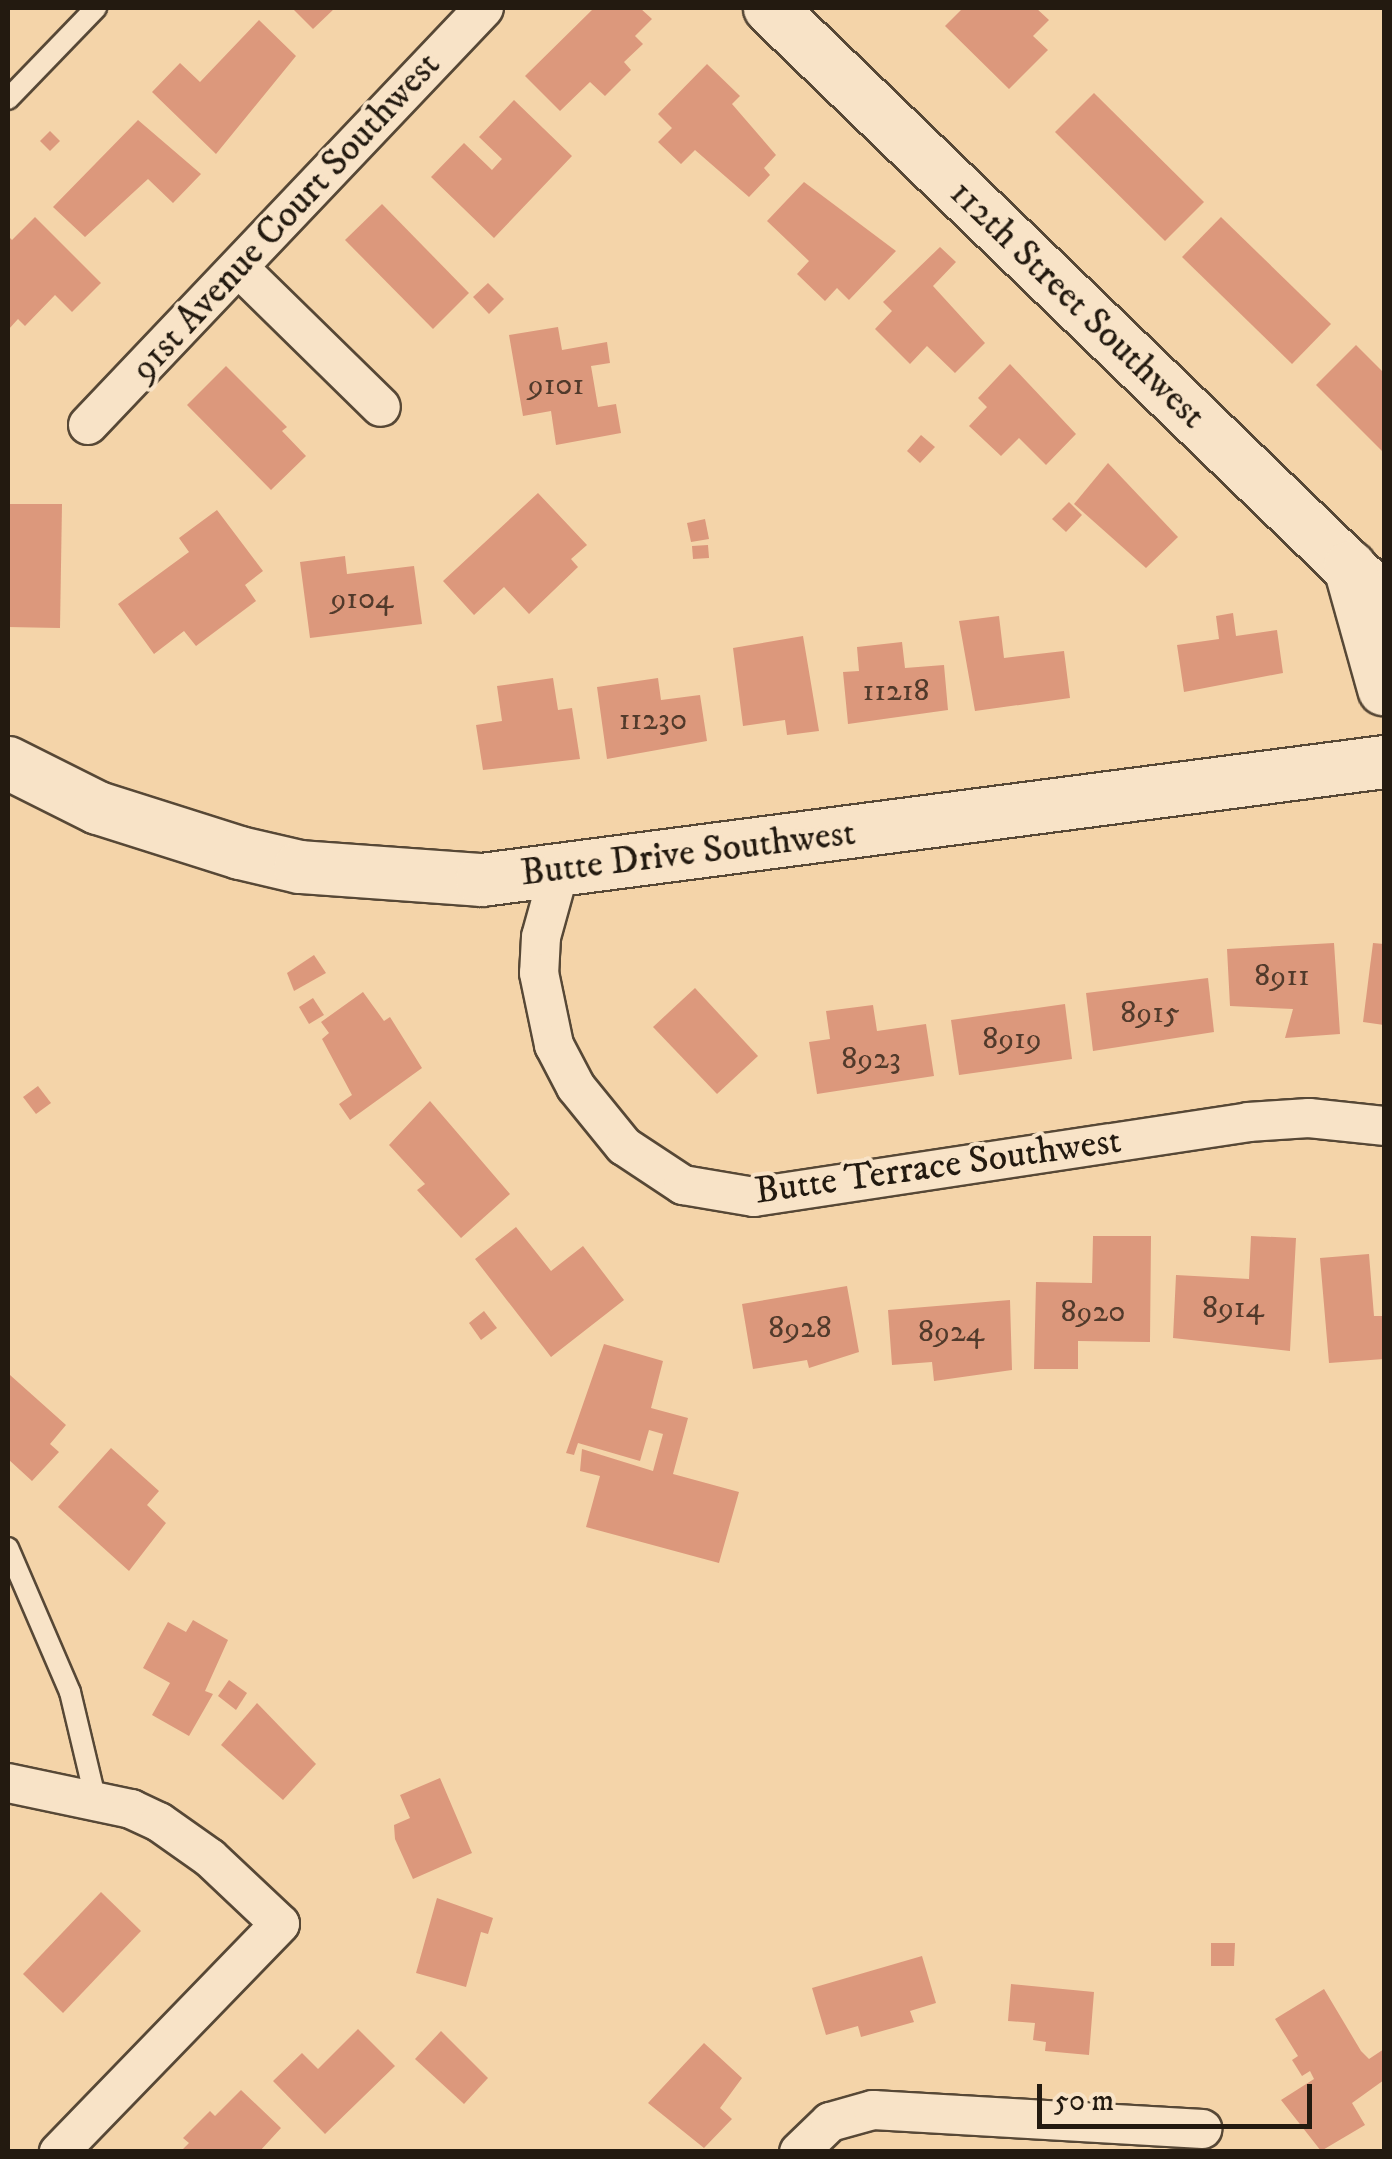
<!DOCTYPE html>
<html>
<head>
<meta charset="utf-8">
<style>
  body { margin:0 }
  #map { position:relative; width:1392px; height:2159px; overflow:hidden; background:#f4d4a9; font-family:"IM FELL DW Pica",serif }
  div>[style] { position:absolute }
  .building>* { inset:0; background:#dc987c }
  .roads { filter:drop-shadow(2px 0 #574836) drop-shadow(-2px 0 #574836) drop-shadow(0 2px #574836) drop-shadow(0 -2px #574836) }
  .lane>* { height:20px; margin:-10px; padding:0 10px; transform-origin:10px; border-radius:10px; background:#f8e3c7 }
  .street>* { height:38px; margin:-19px; padding:0 19px; transform-origin:19px; border-radius:19px; background:#f8e3c7 }
  .secondary>* { height:52px; margin:-26px; padding:0 26px; transform-origin:26px; border-radius:26px; background:#f8e3c7 }
  span { translate:-50% -50%; white-space:nowrap; text-align:center; line-height:1.15; -webkit-text-stroke:8px #f8e3c7; paint-order:stroke }
  .number-label { font-size:32px; color:#513a2b }
  .number-label span { -webkit-text-stroke-width:0 }
  .street-label { font-size:38px; color:#231a10 }
  .frame { position:absolute; inset:0; border:10px solid #231a10; pointer-events:none }
  .scale { position:absolute; left:1037px; top:2084px; width:275px; height:45px; box-sizing:border-box; border:5px solid #231a10; border-top:0; padding-left:12px; font-size:30px; line-height:35px; white-space:nowrap; color:#231a10; -webkit-text-stroke:8px #f8e3c7; paint-order:stroke }
</style>
</head>
<body>
<div id="map">
  <div class="building">
    <div style="clip-path:polygon(292px 8px,335px 8px,313px 29px)"></div>
    <div style="clip-path:polygon(594px 8px,640px 8px,652px 19px,635px 36px,643px 44px,624px 62px,631px 70px,605px 96px,590px 82px,560px 111px,525px 76px)"></div>
    <div style="clip-path:polygon(963px 8px,1036px 8px,1049px 20px,1033px 36px,1048px 50px,1009px 89px,945px 26px)"></div>
    <div style="clip-path:polygon(259px 20px,296px 56px,216px 154px,152px 92px,180px 63px,200px 82px)"></div>
    <div style="clip-path:polygon(707px 64px,740px 96px,732px 104px,776px 155px,764px 168px,770px 175px,749px 197px,695px 150px,681px 164px,658px 142px,672px 128px,658px 114px)"></div>
    <div style="clip-path:polygon(1094px 93px,1204px 202px,1165px 241px,1055px 132px)"></div>
    <div style="clip-path:polygon(514px 100px,572px 156px,494px 238px,431px 177px,464px 143px,492px 170px,502px 159px,479px 137px)"></div>
    <div style="clip-path:polygon(138px 120px,201px 174px,173px 203px,148px 179px,85px 237px,53px 207px)"></div>
    <div style="clip-path:polygon(50px 131px,60px 141px,50px 151px,40px 141px)"></div>
    <div style="clip-path:polygon(804px 182px,896px 251px,849px 300px,837px 288px,825px 301px,797px 274px,809px 261px,767px 221px)"></div>
    <div style="clip-path:polygon(382px 204px,469px 293px,433px 329px,345px 240px)"></div>
    <div style="clip-path:polygon(35px 217px,101px 283px,72px 312px,55px 295px,25px 326px,18px 319px,8px 330px,8px 236px,12px 240px)"></div>
    <div style="clip-path:polygon(1221px 217px,1331px 324px,1292px 364px,1182px 257px)"></div>
    <div style="clip-path:polygon(940px 247px,956px 262px,933px 286px,985px 343px,955px 373px,927px 346px,910px 364px,875px 329px,892px 311px,883px 302px)"></div>
    <div style="clip-path:polygon(488px 283px,504px 299px,489px 314px,473px 297px)"></div>
    <div style="clip-path:polygon(558px 327px,562px 350px,607px 342px,610px 363px,591px 366px,598px 407px,616px 404px,621px 433px,556px 445px,551px 411px,523px 416px,509px 335px)"></div>
    <div style="clip-path:polygon(1356px 345px,1384px 373px,1384px 453px,1316px 385px)"></div>
    <div style="clip-path:polygon(1010px 364px,1076px 434px,1046px 465px,1019px 438px,1001px 456px,969px 426px,987px 407px,978px 398px)"></div>
    <div style="clip-path:polygon(226px 366px,287px 427px,282px 431px,306px 456px,271px 490px,187px 405px)"></div>
    <div style="clip-path:polygon(921px 435px,935px 447px,920px 463px,907px 451px)"></div>
    <div style="clip-path:polygon(1108px 463px,1178px 537px,1146px 568px,1074px 504px)"></div>
    <div style="clip-path:polygon(538px 493px,587px 545px,571px 559px,578px 567px,529px 614px,504px 587px,474px 615px,443px 581px)"></div>
    <div style="clip-path:polygon(1069px 502px,1082px 515px,1066px 532px,1052px 519px)"></div>
    <div style="clip-path:polygon(8px 504px,62px 504px,60px 628px,8px 627px)"></div>
    <div style="clip-path:polygon(217px 510px,263px 571px,245px 585px,256px 601px,196px 646px,184px 631px,154px 654px,118px 604px,189px 552px,179px 538px)"></div>
    <div style="clip-path:polygon(705px 519px,709px 539px,691px 542px,687px 523px)"></div>
    <div style="clip-path:polygon(708px 545px,709px 558px,693px 559px,692px 546px)"></div>
    <div style="clip-path:polygon(345px 556px,347px 574px,414px 566px,422px 624px,310px 638px,300px 562px)"></div>
    <div style="clip-path:polygon(1233px 613px,1236px 636px,1277px 630px,1283px 673px,1184px 692px,1177px 645px,1219px 639px,1216px 616px)"></div>
    <div style="clip-path:polygon(999px 616px,1004px 658px,1064px 651px,1070px 698px,975px 711px,959px 621px)"></div>
    <div style="clip-path:polygon(803px 636px,819px 731px,787px 735px,785px 720px,743px 726px,733px 648px)"></div>
    <div style="clip-path:polygon(902px 642px,905px 668px,944px 665px,948px 710px,848px 724px,843px 672px,859px 671px,857px 647px)"></div>
    <div style="clip-path:polygon(553px 678px,558px 710px,572px 708px,580px 759px,483px 770px,476px 725px,502px 721px,497px 686px)"></div>
    <div style="clip-path:polygon(658px 678px,661px 700px,700px 695px,707px 741px,607px 759px,597px 687px)"></div>
    <div style="clip-path:polygon(1334px 943px,1340px 1034px,1285px 1038px,1293px 1009px,1230px 1006px,1227px 949px)"></div>
    <div style="clip-path:polygon(1373px 943px,1384px 944px,1384px 1025px,1363px 1022px)"></div>
    <div style="clip-path:polygon(314px 955px,326px 973px,294px 991px,287px 973px)"></div>
    <div style="clip-path:polygon(1208px 978px,1214px 1032px,1093px 1051px,1086px 993px)"></div>
    <div style="clip-path:polygon(695px 988px,758px 1056px,717px 1094px,653px 1027px)"></div>
    <div style="clip-path:polygon(363px 992px,384px 1021px,390px 1017px,422px 1068px,350px 1120px,339px 1104px,352px 1095px,322px 1039px,329px 1033px,321px 1022px)"></div>
    <div style="clip-path:polygon(313px 998px,324px 1015px,309px 1024px,299px 1007px)"></div>
    <div style="clip-path:polygon(1065px 1004px,1072px 1059px,959px 1075px,951px 1020px)"></div>
    <div style="clip-path:polygon(873px 1005px,877px 1031px,926px 1024px,934px 1076px,817px 1094px,809px 1042px,830px 1039px,826px 1011px)"></div>
    <div style="clip-path:polygon(38px 1086px,51px 1103px,36px 1114px,23px 1097px)"></div>
    <div style="clip-path:polygon(430px 1101px,510px 1194px,461px 1238px,417px 1190px,425px 1184px,389px 1145px)"></div>
    <div style="clip-path:polygon(516px 1227px,551px 1271px,583px 1246px,624px 1300px,551px 1357px,475px 1259px)"></div>
    <div style="clip-path:polygon(1093px 1236px,1151px 1236px,1150px 1342px,1078px 1341px,1078px 1369px,1034px 1369px,1036px 1282px,1092px 1283px)"></div>
    <div style="clip-path:polygon(1251px 1236px,1296px 1238px,1290px 1351px,1173px 1338px,1176px 1275px,1249px 1279px)"></div>
    <div style="clip-path:polygon(1369px 1254px,1374px 1316px,1384px 1316px,1384px 1359px,1329px 1363px,1320px 1258px)"></div>
    <div style="clip-path:polygon(847px 1286px,859px 1352px,809px 1368px,807px 1360px,753px 1369px,742px 1304px)"></div>
    <div style="clip-path:polygon(1010px 1300px,1012px 1370px,934px 1381px,932px 1362px,892px 1365px,888px 1310px)"></div>
    <div style="clip-path:polygon(484px 1311px,497px 1328px,481px 1340px,469px 1323px)"></div>
    <div style="clip-path:polygon(604px 1344px,663px 1361px,651px 1408px,688px 1418px,673px 1474px,739px 1492px,719px 1563px,586px 1527px,600px 1476px,580px 1471px,582px 1449px,653px 1471px,663px 1434px,649px 1430px,640px 1461px,578px 1443px,574px 1455px,566px 1453px)"></div>
    <div style="clip-path:polygon(10px 1375px,66px 1425px,50px 1444px,59px 1452px,32px 1481px,8px 1459px)"></div>
    <div style="clip-path:polygon(111px 1448px,159px 1491px,147px 1505px,166px 1523px,129px 1571px,58px 1507px)"></div>
    <div style="clip-path:polygon(193px 1620px,228px 1640px,205px 1691px,213px 1694px,189px 1736px,152px 1715px,170px 1683px,143px 1668px,168px 1622px,186px 1632px)"></div>
    <div style="clip-path:polygon(229px 1680px,247px 1693px,236px 1710px,218px 1696px)"></div>
    <div style="clip-path:polygon(257px 1703px,316px 1764px,283px 1800px,221px 1745px)"></div>
    <div style="clip-path:polygon(440px 1778px,472px 1853px,413px 1879px,395px 1839px,394px 1825px,410px 1818px,400px 1795px)"></div>
    <div style="clip-path:polygon(101px 1892px,141px 1931px,63px 2013px,23px 1974px)"></div>
    <div style="clip-path:polygon(437px 1898px,493px 1918px,488px 1934px,481px 1932px,466px 1987px,416px 1973px)"></div>
    <div style="clip-path:polygon(1211px 1943px,1235px 1943px,1234px 1966px,1211px 1966px)"></div>
    <div style="clip-path:polygon(922px 1956px,936px 2003px,910px 2011px,914px 2022px,861px 2037px,858px 2026px,826px 2035px,812px 1988px)"></div>
    <div style="clip-path:polygon(1011px 1984px,1094px 1992px,1089px 2055px,1045px 2051px,1046px 2042px,1033px 2040px,1035px 2023px,1008px 2021px)"></div>
    <div style="clip-path:polygon(1324px 1989px,1361px 2051px,1369px 2059px,1384px 2049px,1384px 2080px,1352px 2103px,1365px 2125px,1321px 2151px,1281px 2100px,1314px 2079px,1310px 2071px,1302px 2076px,1292px 2060px,1298px 2056px,1275px 2019px)"></div>
    <div style="clip-path:polygon(358px 2029px,395px 2066px,325px 2134px,273px 2081px,302px 2053px,318px 2069px)"></div>
    <div style="clip-path:polygon(441px 2031px,488px 2078px,464px 2104px,415px 2059px)"></div>
    <div style="clip-path:polygon(704px 2043px,742px 2078px,720px 2108px,732px 2119px,704px 2148px,648px 2103px)"></div>
    <div style="clip-path:polygon(241px 2090px,281px 2128px,259px 2152px,180px 2152px,189px 2143px,183px 2138px,210px 2111px,215px 2116px)"></div>
  </div>
  <div class="roads">
    <div class="lane">
      <div style="left:8px;top:99px;width:127px;rotate:-46deg"></div>
      <div style="left:8px;top:1548px;width:157px;rotate:66.7deg"></div>
      <div style="left:70px;top:1692px;width:112px;rotate:76.6deg"></div>
    </div>
    <div class="street">
      <div style="left:240px;top:269px;width:197px;rotate:44.4deg"></div>
      <div style="left:88px;top:425px;width:575px;rotate:-46.48deg"></div>
      <div style="left:559px;top:872px;width:67px;rotate:105.5deg"></div>
      <div style="left:541px;top:937px;width:36px;rotate:93deg"></div>
      <div style="left:539px;top:973px;width:74px;rotate:78.2deg"></div>
      <div style="left:554px;top:1045px;width:47px;rotate:62.4deg"></div>
      <div style="left:576px;top:1087px;width:76px;rotate:50.9deg"></div>
      <div style="left:624px;top:1146px;width:71px;rotate:33.5deg"></div>
      <div style="left:683px;top:1185px;width:72px;rotate:9.6deg"></div>
      <div style="left:754px;top:1197px;width:500px;rotate:-8.6deg"></div>
      <div style="left:1248px;top:1122px;width:61px;rotate:-3.8deg"></div>
      <div style="left:1309px;top:1118px;width:75px;rotate:6.1deg"></div>
      <div style="left:8px;top:1783px;width:126px;rotate:11.9deg"></div>
      <div style="left:131px;top:1809px;width:31px;rotate:25deg"></div>
      <div style="left:159px;top:1822px;width:62px;rotate:35.2deg"></div>
      <div style="left:210px;top:1858px;width:96px;rotate:43.3deg"></div>
      <div style="left:280px;top:1924px;width:318px;rotate:134.1deg"></div>
      <div style="left:799px;top:2152px;width:43px;rotate:-44.1deg"></div>
      <div style="left:830px;top:2122px;width:45px;rotate:-15.6deg"></div>
      <div style="left:873px;top:2110px;width:330px;rotate:3.3deg"></div>
    </div>
    <div class="secondary">
      <div style="left:770px;top:8px;width:854px;rotate:44deg"></div>
      <div style="left:1350px;top:567px;width:127px;rotate:74.4deg"></div>
      <div style="left:8px;top:763px;width:101px;rotate:26.6deg"></div>
      <div style="left:98px;top:808px;width:149px;rotate:17.6deg"></div>
      <div style="left:240px;top:853px;width:62px;rotate:13.1deg"></div>
      <div style="left:300px;top:867px;width:182px;rotate:4.1deg"></div>
      <div style="left:482px;top:880px;width:910px;rotate:-7.45deg"></div>
    </div>
  </div>
  <div class="number-label">
    <span style="left:556px;top:385px">9101</span>
    <span style="left:362px;top:599px">9104</span>
    <span style="left:896px;top:691px">11218</span>
    <span style="left:653px;top:720px">11230</span>
    <span style="left:1282px;top:976px">8911</span>
    <span style="left:1150px;top:1013px">8915</span>
    <span style="left:1012px;top:1039px">8919</span>
    <span style="left:871px;top:1059px">8923</span>
    <span style="left:1233px;top:1308px">8914</span>
    <span style="left:1093px;top:1312px">8920</span>
    <span style="left:800px;top:1328px">8928</span>
    <span style="left:951px;top:1332px">8924</span>
  </div>
  <div class="street-label">
    <span style="left:286px;top:217px;rotate:-47deg">91st Avenue Court Southwest</span>
    <span style="left:1077px;top:305px;rotate:44deg">112th Street Southwest</span>
    <span style="left:688px;top:854px;rotate:-7deg">Butte Drive Southwest</span>
    <span style="left:938px;top:1167px;rotate:-8deg">Butte Terrace Southwest</span>
  </div>
  <div class="frame"></div>
  <div class="scale">50 m</div>
</div>
</body>
</html>
